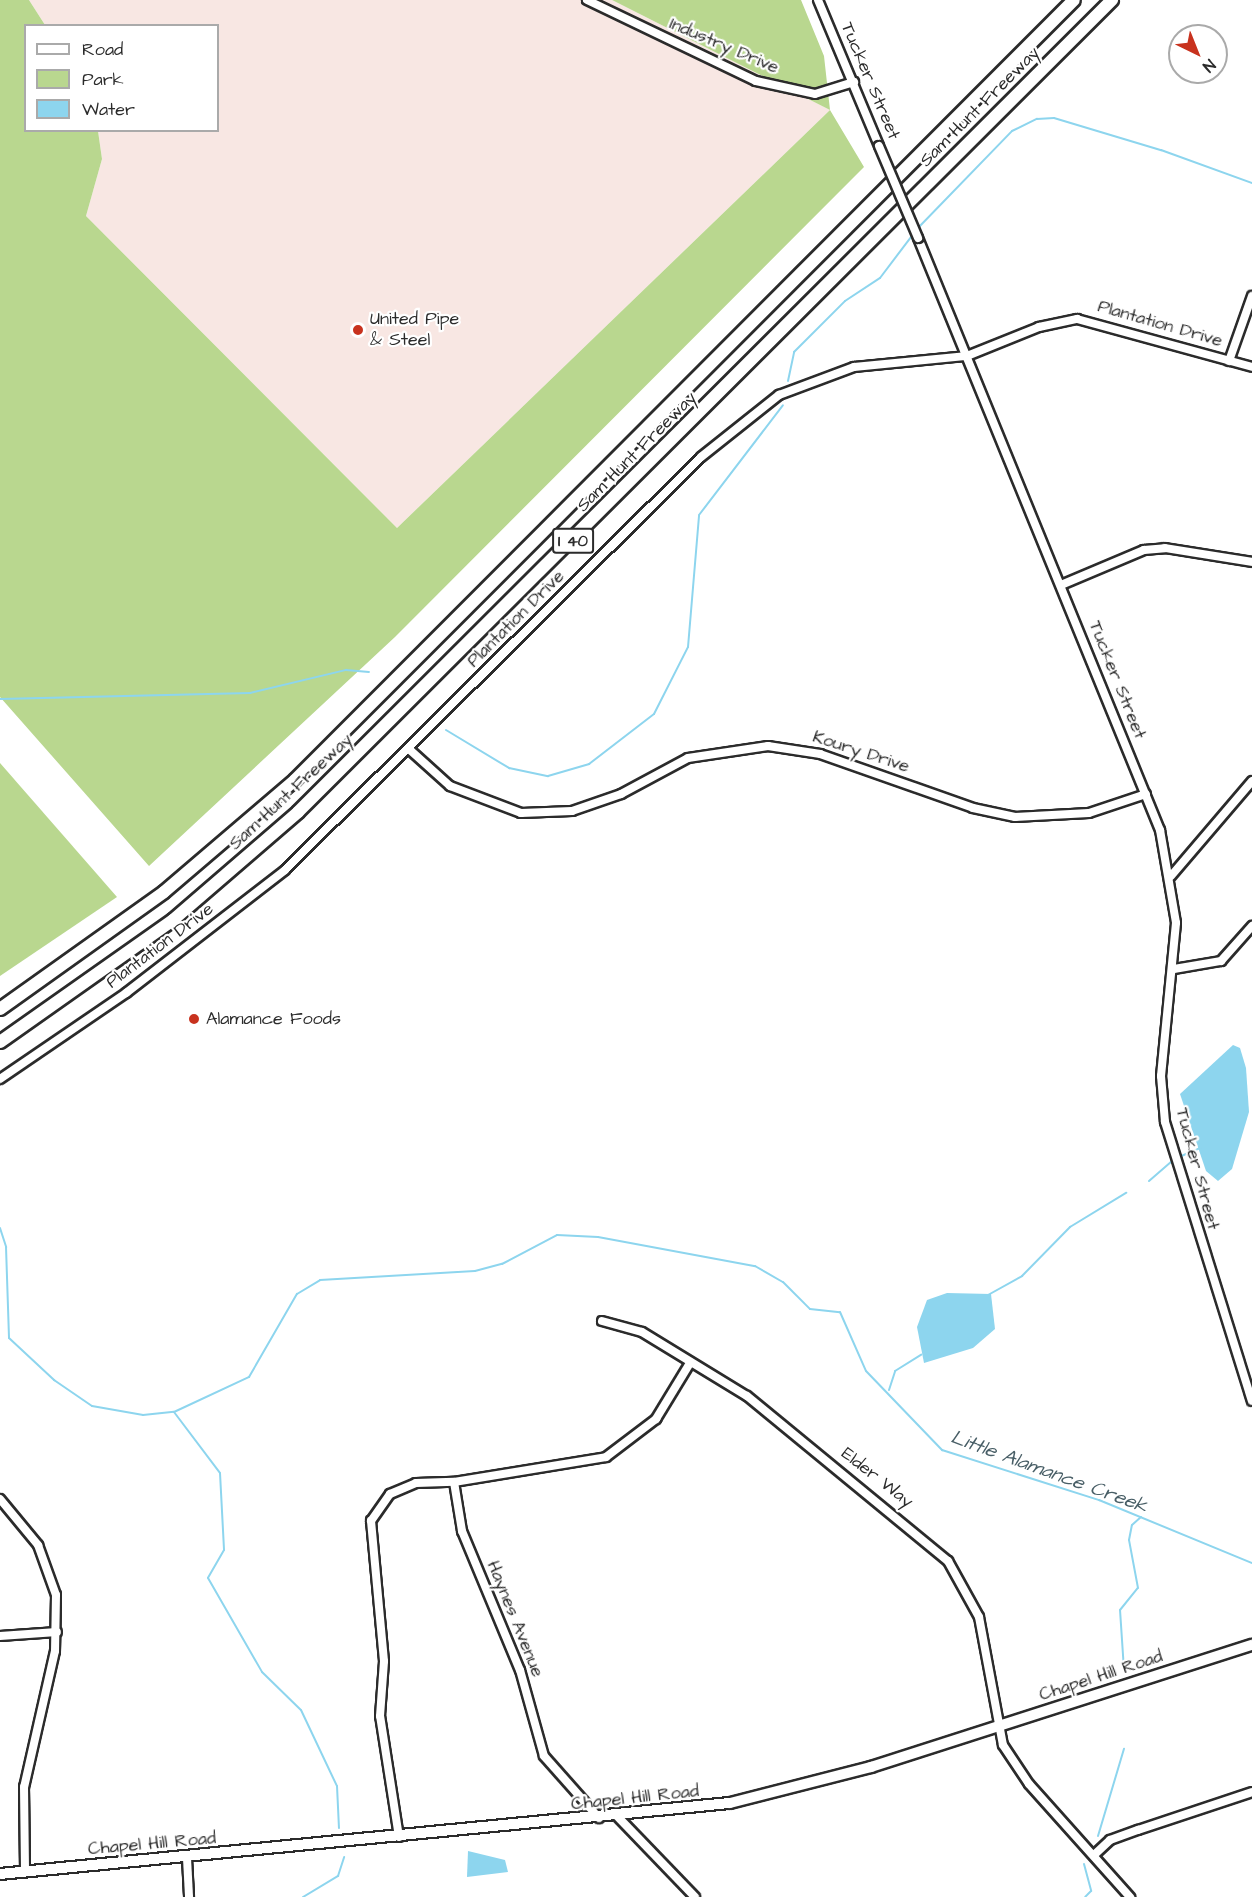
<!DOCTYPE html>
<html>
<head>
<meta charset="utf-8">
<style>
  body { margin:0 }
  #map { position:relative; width:1252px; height:1897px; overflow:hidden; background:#fff; font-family:"Architects Daughter",sans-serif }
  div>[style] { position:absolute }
  .built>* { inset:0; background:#f8e7e3 }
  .green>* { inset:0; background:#b9d78f }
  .water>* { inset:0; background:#8dd5ee }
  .stream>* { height:2px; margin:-1px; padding:0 1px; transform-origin:1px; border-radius:1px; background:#8dd5ee }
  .roads { filter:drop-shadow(2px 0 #2b2b2b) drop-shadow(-2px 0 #2b2b2b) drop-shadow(0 2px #2b2b2b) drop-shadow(0 -2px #2b2b2b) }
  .minor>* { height:8px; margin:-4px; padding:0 4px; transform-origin:4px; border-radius:4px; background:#fff }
  .major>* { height:10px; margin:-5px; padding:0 5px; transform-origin:5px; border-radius:5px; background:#fff }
  .highway>* { height:12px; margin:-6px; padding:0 6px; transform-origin:6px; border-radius:6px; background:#fff }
  .bridges { filter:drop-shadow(2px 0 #2b2b2b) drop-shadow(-2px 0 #2b2b2b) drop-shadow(0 2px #2b2b2b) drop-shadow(0 -2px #2b2b2b) }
  .minor-bridge>* { height:8px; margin:-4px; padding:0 4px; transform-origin:4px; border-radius:4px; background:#fff }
  .dots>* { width:16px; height:16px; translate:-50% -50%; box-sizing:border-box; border:3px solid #fff; border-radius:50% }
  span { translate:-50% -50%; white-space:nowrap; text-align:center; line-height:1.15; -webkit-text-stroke:4.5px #fff; paint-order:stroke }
  .shield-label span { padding:2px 4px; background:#fff; border:2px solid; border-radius:4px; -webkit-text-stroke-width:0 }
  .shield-label { font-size:16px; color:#2b2b2b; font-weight:700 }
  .street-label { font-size:18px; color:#2b2b2b }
  .poi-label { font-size:18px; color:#2b2b2b }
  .left { translate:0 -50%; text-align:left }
  .water-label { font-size:20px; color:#485e66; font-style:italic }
  .legend { position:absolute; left:24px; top:24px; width:195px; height:108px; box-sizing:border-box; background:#fff; border:2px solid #aaa; margin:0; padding:8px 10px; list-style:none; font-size:18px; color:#2b2b2b }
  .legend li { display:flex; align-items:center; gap:12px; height:30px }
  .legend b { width:30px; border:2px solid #aaa }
  .north { position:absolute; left:1168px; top:24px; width:60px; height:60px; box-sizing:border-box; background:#fff; border:2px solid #aaa; border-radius:50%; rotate:137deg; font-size:16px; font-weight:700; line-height:24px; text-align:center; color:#2b2b2b }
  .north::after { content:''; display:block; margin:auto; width:21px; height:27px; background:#c8321e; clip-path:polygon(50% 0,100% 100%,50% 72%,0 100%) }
</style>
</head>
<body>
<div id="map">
  <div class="built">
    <div style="clip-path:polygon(29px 0,612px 0,830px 110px,397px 528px,86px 216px,102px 159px,98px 131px,218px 130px,218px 26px,45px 25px)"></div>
  </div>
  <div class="green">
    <div style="clip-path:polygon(0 0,29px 0,45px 25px,26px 26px,26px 130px,98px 131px,102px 159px,86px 216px,397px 528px,830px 110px,612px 0,801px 0,824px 56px,830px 110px,864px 167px,395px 637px,149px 866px,0 697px)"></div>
    <div style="clip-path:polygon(0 763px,117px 897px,0 976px)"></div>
  </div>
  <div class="water">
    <div style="clip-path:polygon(1233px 1045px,1240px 1048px,1246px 1068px,1249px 1112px,1232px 1169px,1218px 1181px,1206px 1171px,1180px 1094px)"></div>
    <div style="clip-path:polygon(947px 1293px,991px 1294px,995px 1329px,973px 1348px,924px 1363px,917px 1327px,927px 1300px)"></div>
    <div style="clip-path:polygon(468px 1851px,505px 1860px,508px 1872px,467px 1877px)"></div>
  </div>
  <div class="stream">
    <div style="left:917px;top:229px;width:136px;rotate:-45.9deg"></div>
    <div style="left:1012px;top:131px;width:28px;rotate:-26deg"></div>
    <div style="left:1037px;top:119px;width:17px;rotate:-3deg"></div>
    <div style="left:1054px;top:118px;width:112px;rotate:16.7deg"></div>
    <div style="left:1161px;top:150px;width:97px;rotate:19.9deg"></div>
    <div style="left:788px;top:381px;width:30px;rotate:-78deg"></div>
    <div style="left:794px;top:352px;width:72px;rotate:-45deg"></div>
    <div style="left:845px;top:301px;width:42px;rotate:-33.3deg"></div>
    <div style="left:880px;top:278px;width:56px;rotate:-52.9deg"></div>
    <div style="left:0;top:699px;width:250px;rotate:-1.4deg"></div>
    <div style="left:250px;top:693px;width:99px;rotate:-13.5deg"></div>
    <div style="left:346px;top:670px;width:23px;rotate:5deg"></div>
    <div style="left:446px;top:730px;width:74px;rotate:31.1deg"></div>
    <div style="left:509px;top:768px;width:40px;rotate:12deg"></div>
    <div style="left:548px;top:776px;width:43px;rotate:-16.3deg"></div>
    <div style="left:589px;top:764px;width:82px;rotate:-37.6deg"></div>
    <div style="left:654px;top:714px;width:75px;rotate:-63.1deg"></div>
    <div style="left:688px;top:647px;width:132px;rotate:-85.2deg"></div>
    <div style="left:699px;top:515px;width:138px;rotate:-52.6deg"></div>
    <div style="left:1179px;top:1157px;width:23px;rotate:-23deg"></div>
    <div style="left:1149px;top:1181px;width:29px;rotate:-41deg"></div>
    <div style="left:0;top:1228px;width:20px;rotate:72deg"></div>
    <div style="left:6px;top:1247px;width:91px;rotate:88.1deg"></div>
    <div style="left:9px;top:1338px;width:62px;rotate:43deg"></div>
    <div style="left:54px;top:1380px;width:46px;rotate:34.4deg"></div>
    <div style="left:92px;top:1406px;width:52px;rotate:10deg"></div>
    <div style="left:143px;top:1415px;width:31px;rotate:-6deg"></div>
    <div style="left:174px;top:1412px;width:83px;rotate:-25deg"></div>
    <div style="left:249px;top:1377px;width:96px;rotate:-60deg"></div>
    <div style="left:297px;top:1294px;width:27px;rotate:-31deg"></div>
    <div style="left:320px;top:1280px;width:155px;rotate:-3.3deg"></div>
    <div style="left:475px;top:1271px;width:28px;rotate:-15deg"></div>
    <div style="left:502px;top:1264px;width:62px;rotate:-27.8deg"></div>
    <div style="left:557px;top:1235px;width:41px;rotate:2.8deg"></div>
    <div style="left:598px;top:1237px;width:160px;rotate:10.5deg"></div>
    <div style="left:755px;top:1266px;width:32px;rotate:30deg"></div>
    <div style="left:783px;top:1282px;width:38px;rotate:45deg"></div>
    <div style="left:810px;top:1309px;width:30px;rotate:6deg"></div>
    <div style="left:840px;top:1312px;width:64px;rotate:66.2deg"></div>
    <div style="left:866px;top:1371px;width:110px;rotate:46.1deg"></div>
    <div style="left:942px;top:1450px;width:165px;rotate:17.7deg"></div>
    <div style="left:1099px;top:1500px;width:165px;rotate:22.4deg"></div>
    <div style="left:988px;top:1295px;width:39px;rotate:-29deg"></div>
    <div style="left:1022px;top:1276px;width:69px;rotate:-45.6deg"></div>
    <div style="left:1070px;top:1227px;width:66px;rotate:-31.3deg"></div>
    <div style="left:889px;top:1390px;width:20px;rotate:-72deg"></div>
    <div style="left:895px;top:1371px;width:31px;rotate:-32deg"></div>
    <div style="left:174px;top:1412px;width:76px;rotate:53deg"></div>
    <div style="left:220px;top:1473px;width:77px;rotate:87deg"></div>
    <div style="left:224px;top:1550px;width:32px;rotate:120deg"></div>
    <div style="left:208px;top:1578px;width:108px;rotate:60.1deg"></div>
    <div style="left:262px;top:1672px;width:54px;rotate:44.3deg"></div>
    <div style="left:301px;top:1710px;width:84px;rotate:64.7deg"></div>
    <div style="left:337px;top:1786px;width:42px;rotate:87.3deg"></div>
    <div style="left:1124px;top:1670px;width:60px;rotate:-93.8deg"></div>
    <div style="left:1120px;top:1610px;width:28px;rotate:-51deg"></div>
    <div style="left:1138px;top:1588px;width:49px;rotate:-100.6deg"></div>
    <div style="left:1129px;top:1540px;width:15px;rotate:-79deg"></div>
    <div style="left:1132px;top:1525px;width:12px;rotate:-42deg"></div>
    <div style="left:1098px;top:1836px;width:91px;rotate:-73.4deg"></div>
    <div style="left:1084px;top:1864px;width:28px;rotate:75deg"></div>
    <div style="left:1091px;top:1891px;width:8px;rotate:135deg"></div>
    <div style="left:303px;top:1897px;width:41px;rotate:-31deg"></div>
    <div style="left:338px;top:1876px;width:20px;rotate:-72deg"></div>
  </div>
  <div class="roads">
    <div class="minor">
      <div style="left:587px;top:0;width:187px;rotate:25.6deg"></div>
      <div style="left:756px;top:81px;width:60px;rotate:12.4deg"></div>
      <div style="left:815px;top:94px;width:41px;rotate:-17.1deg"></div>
      <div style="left:818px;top:0;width:158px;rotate:67.3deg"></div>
      <div style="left:918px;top:238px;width:640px;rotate:67.77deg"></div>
      <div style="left:1160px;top:830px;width:94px;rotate:80.2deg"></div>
      <div style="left:1176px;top:923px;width:154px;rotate:95.6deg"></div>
      <div style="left:1161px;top:1076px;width:46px;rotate:85deg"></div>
      <div style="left:1165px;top:1122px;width:292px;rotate:72.7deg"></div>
      <div style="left:1229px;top:361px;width:69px;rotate:-70.5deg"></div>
      <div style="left:1061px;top:585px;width:90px;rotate:-22.9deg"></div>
      <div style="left:1144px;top:550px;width:21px;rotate:-5deg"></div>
      <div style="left:1165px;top:548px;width:88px;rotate:9.1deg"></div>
      <div style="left:410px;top:750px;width:54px;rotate:42deg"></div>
      <div style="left:450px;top:786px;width:76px;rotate:20.8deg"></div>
      <div style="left:521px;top:813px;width:51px;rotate:-2.2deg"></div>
      <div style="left:572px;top:811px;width:52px;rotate:-19.1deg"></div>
      <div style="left:621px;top:794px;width:76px;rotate:-28.2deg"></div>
      <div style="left:688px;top:758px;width:81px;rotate:-8.5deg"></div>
      <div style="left:768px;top:746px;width:53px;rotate:8.7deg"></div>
      <div style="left:820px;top:754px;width:162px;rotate:19.4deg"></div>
      <div style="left:973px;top:808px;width:43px;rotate:12.1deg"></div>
      <div style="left:1015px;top:817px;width:74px;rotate:-3.1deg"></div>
      <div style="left:1089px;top:813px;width:60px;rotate:-18.4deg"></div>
      <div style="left:1171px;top:876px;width:125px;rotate:-49.5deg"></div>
      <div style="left:1174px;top:969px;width:48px;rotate:-9.7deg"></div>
      <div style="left:1221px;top:961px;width:47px;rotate:-48.5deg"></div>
      <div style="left:0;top:1079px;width:153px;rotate:-34.3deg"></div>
      <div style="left:126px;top:993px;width:201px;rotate:-37.7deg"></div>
      <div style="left:285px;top:870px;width:586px;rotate:-44.79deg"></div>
      <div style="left:701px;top:457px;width:100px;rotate:-38.5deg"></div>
      <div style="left:779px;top:395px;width:80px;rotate:-20.5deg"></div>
      <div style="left:854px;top:367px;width:114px;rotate:-5.6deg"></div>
      <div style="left:967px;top:356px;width:78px;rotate:-21.9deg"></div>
      <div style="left:1039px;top:327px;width:39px;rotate:-12deg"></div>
      <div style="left:1077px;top:319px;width:181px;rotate:15.3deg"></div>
      <div style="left:602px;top:1321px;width:41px;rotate:15.4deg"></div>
      <div style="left:642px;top:1332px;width:123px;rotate:31.4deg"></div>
      <div style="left:747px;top:1396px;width:260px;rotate:39.4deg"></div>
      <div style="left:948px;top:1561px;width:64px;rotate:61deg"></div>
      <div style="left:979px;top:1617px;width:130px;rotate:79.4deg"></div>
      <div style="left:1003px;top:1745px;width:47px;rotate:56.3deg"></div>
      <div style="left:1029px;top:1784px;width:152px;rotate:48.2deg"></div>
      <div style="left:454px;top:1482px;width:50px;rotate:80.7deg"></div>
      <div style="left:462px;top:1531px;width:151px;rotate:67.4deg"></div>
      <div style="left:520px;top:1670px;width:89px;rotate:74.4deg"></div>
      <div style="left:544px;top:1756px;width:83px;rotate:48.4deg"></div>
      <div style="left:0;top:1499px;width:60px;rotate:50.4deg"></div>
      <div style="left:38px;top:1545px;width:53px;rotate:70.2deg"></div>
      <div style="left:56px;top:1595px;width:56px;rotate:91deg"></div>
      <div style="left:55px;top:1651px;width:139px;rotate:102.8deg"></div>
      <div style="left:24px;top:1787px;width:84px;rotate:89.3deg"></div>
      <div style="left:0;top:1636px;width:57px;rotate:-4deg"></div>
      <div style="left:618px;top:1817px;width:111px;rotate:46.1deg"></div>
      <div style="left:399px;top:1837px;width:122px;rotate:-98.9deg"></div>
      <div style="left:380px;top:1716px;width:55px;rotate:-85.8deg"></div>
      <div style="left:384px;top:1661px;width:141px;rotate:-95.3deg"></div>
      <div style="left:371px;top:1521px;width:33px;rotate:-55deg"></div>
      <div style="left:390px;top:1494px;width:28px;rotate:-23deg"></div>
      <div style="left:416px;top:1483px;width:38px;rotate:-2deg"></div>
      <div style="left:454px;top:1482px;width:154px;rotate:-9.3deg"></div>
      <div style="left:606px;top:1457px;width:63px;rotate:-37.2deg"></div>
      <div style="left:656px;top:1419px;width:66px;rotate:-58.7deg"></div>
      <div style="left:1094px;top:1855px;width:22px;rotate:-43deg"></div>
      <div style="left:1110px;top:1840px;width:30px;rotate:-20deg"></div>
      <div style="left:1138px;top:1830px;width:120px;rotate:-18.4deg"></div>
      <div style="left:187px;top:1858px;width:39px;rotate:87deg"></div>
    </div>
    <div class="major">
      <div style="left:0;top:1874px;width:733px;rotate:-5.56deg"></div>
      <div style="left:730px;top:1803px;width:146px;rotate:-14.3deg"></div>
      <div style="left:871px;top:1767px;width:400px;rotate:-17.8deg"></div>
    </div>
    <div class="highway">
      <div style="left:0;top:1009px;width:201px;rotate:-35.5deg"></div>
      <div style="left:164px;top:892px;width:172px;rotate:-40.5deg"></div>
      <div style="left:295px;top:780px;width:1102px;rotate:-45.04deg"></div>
      <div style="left:0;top:1042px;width:212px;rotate:-35.2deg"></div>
      <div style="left:173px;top:920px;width:165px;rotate:-40.8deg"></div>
      <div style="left:298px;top:812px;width:1150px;rotate:-44.93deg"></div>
    </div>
  </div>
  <div class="bridges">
    <div class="minor-bridge">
      <div style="left:879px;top:146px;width:100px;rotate:67deg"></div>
    </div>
  </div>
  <div class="dots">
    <div style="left:358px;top:330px;background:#c8321e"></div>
    <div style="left:194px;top:1019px;background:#c8321e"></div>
  </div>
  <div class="shield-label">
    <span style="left:573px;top:541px">I 40</span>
  </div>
  <div class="street-label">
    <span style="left:724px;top:46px;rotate:23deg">Industry Drive</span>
    <span style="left:870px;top:81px;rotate:67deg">Tucker Street</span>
    <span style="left:980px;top:107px;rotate:-45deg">Sam Hunt Freeway</span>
    <span style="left:1160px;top:324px;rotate:16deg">Plantation Drive</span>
    <span style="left:637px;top:452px;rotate:-45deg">Sam Hunt Freeway</span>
    <span style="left:516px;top:619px;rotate:-45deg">Plantation Drive</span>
    <span style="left:1117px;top:680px;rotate:68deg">Tucker Street</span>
    <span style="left:861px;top:752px;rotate:18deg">Koury Drive</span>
    <span style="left:291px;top:792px;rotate:-43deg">Sam Hunt Freeway</span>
    <span style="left:160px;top:946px;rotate:-37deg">Plantation Drive</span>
    <span style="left:1197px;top:1169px;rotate:75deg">Tucker Street</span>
    <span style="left:877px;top:1478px;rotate:38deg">Elder Way</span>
    <span style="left:515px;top:1619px;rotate:68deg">Haynes Avenue</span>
    <span style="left:1101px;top:1676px;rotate:-18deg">Chapel Hill Road</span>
    <span style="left:635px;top:1798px;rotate:-6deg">Chapel Hill Road</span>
    <span style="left:152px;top:1844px;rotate:-5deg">Chapel Hill Road</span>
  </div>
  <div class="poi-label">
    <span class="left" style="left:370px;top:330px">United Pipe<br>&amp; Steel</span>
    <span class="left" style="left:206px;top:1019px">Alamance Foods</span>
  </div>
  <div class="water-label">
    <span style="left:1049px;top:1472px;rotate:20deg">Little Alamance Creek</span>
  </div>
  <ul class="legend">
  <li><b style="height:8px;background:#fff"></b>Road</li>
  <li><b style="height:16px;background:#b9d78f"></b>Park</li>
  <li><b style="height:16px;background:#8dd5ee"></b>Water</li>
  </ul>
  <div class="north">N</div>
</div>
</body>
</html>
